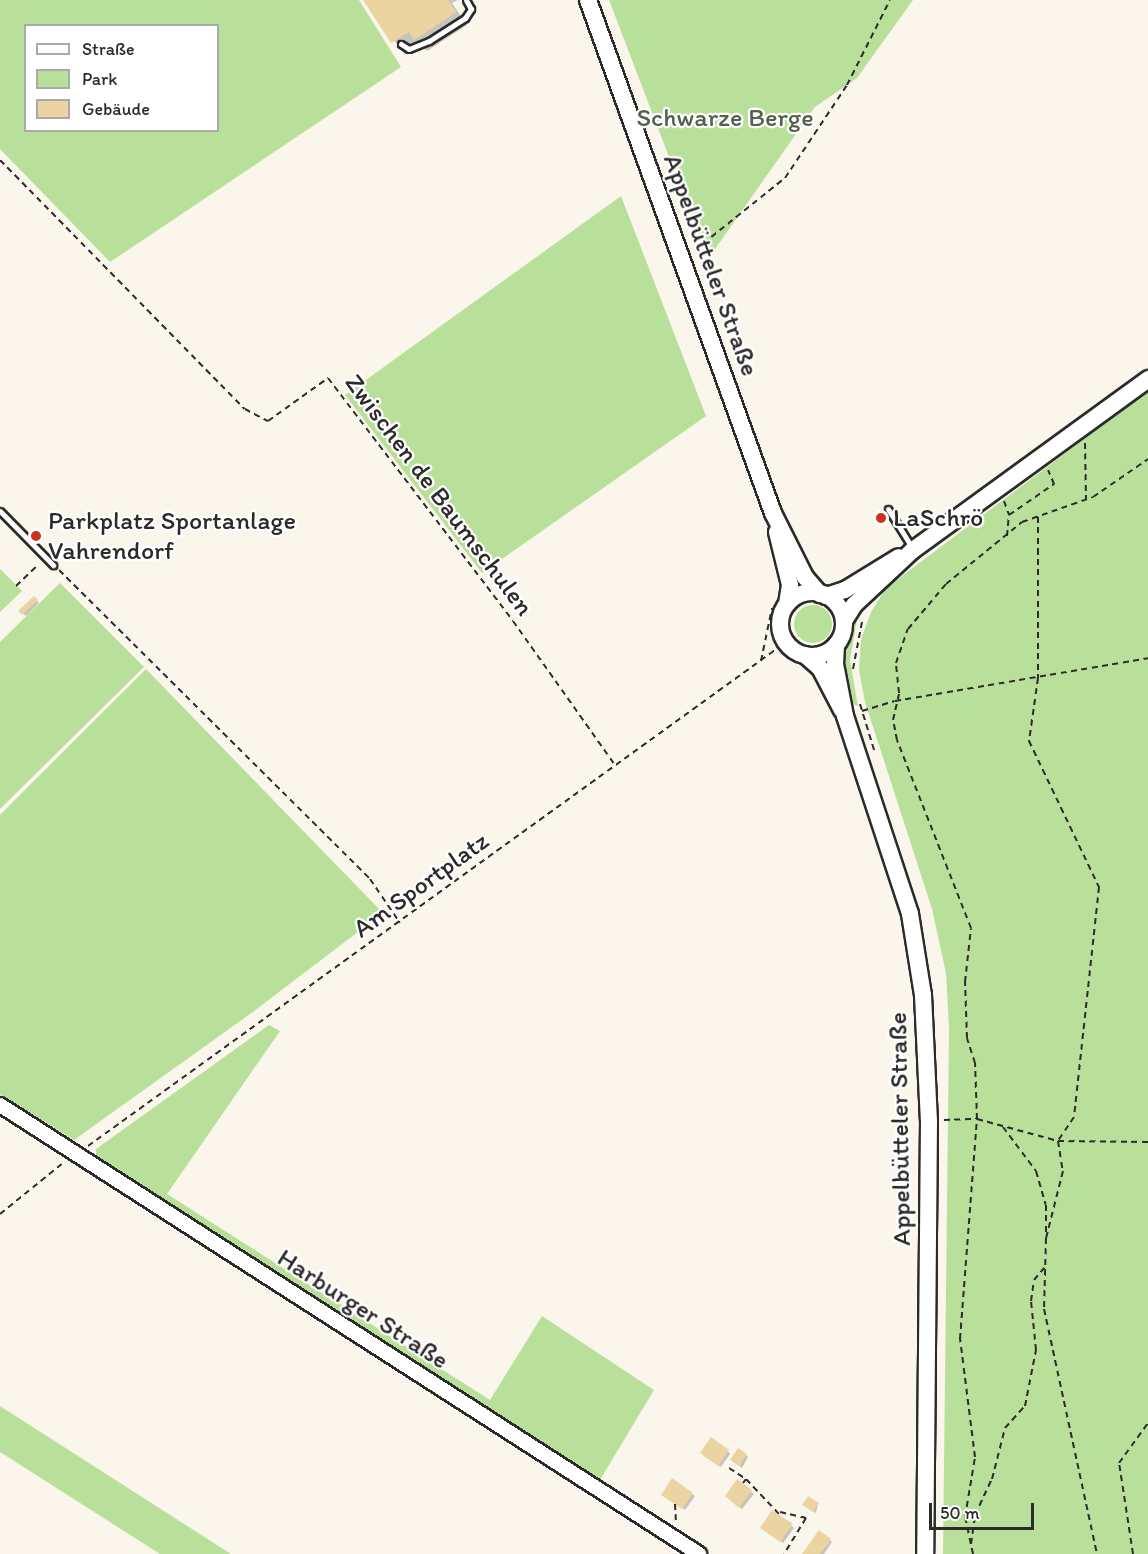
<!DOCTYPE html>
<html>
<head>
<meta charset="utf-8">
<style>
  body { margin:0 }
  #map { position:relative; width:1148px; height:1554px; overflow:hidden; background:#fbf6ec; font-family:Itim,sans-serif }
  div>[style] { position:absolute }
  .green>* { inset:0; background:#b9e09b }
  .round { border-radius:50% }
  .shadow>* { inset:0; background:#0003 }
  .building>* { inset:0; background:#ecd4a2 }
  .path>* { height:2px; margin-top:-1px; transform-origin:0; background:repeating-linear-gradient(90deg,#2b2b2b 0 6px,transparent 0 10.5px) }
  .roads { filter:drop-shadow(2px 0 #2b2b2b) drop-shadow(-2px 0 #2b2b2b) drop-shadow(0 2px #2b2b2b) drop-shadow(0 -2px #2b2b2b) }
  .service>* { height:5px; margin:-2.5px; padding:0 2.5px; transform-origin:2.5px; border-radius:2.5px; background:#fff }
  .tertiary>* { height:14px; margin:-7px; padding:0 7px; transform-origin:7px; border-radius:7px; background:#fff }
  .secondary>* { height:16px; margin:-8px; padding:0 8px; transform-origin:8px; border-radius:8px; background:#fff }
  .secondary>.ring { margin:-8px; padding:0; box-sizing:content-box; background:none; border:16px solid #fff; border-radius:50% }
  .dots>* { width:16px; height:16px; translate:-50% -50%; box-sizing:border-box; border:3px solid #fff; border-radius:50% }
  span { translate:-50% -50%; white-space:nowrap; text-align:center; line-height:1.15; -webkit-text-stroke:4.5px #fff; paint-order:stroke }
  .park-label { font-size:26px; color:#56614d }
  .street-label { font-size:26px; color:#2b2b2b }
  .poi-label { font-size:26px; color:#2b2b2b }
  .left { translate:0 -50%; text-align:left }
  .legend { position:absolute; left:24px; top:24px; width:195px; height:108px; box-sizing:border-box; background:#fff; border:2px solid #aaa; margin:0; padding:8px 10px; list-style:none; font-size:18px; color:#2b2b2b }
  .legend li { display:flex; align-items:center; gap:12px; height:30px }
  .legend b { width:30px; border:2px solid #aaa }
  .scale { position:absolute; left:929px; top:1503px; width:105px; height:27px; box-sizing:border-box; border:3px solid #2b2b2b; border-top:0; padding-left:8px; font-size:18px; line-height:21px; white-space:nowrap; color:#2b2b2b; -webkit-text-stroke:4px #fff; paint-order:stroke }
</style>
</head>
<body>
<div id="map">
  <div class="green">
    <div style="clip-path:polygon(evenodd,0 0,359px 0,401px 67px,110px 262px,0 149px,0 0,26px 26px,218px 26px,218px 130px,26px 130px,26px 26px)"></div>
    <div style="clip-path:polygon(609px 0,913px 0,857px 78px,815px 107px,708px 259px)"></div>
    <div style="clip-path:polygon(621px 196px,706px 416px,482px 573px,345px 395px)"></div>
    <div style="clip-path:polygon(1148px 391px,1148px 1554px,943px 1554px,949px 1028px,946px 973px,932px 909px,865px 702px,859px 670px,861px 639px,871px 612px,886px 588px)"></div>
    <div style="clip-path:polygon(0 569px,22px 591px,0 612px)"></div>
    <div style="clip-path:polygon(60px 583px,144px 667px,0 809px,0 642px)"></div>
    <div class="round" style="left:794px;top:605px;width:38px;height:38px"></div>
    <div style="clip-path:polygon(859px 608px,850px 660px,858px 706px,852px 704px,843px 676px,842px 650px)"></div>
    <div style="clip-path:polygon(146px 669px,383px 913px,250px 1014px,74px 1140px,0 1094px,0 815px)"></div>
    <div style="clip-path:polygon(269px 1025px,280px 1031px,167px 1194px,490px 1400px,542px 1316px,654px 1390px,600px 1480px,96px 1157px,96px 1149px)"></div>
    <div style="clip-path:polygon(0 1406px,231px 1554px,160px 1554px,0 1452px)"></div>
  </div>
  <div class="shadow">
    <div style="clip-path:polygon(364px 0,458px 0,452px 3px,467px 25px,427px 51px,421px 44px,405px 55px)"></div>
    <div style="clip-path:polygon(883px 514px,888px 521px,883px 525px,878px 518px)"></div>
    <div style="clip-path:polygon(34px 598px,39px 603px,26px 616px,20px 611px)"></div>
    <div style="clip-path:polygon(728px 1451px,730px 1454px,721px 1467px,704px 1456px)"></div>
    <div style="clip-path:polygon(746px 1455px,748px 1457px,742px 1468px,731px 1460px)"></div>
    <div style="clip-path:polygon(738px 1481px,754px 1494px,742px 1509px,729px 1499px)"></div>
    <div style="clip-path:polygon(692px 1494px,695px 1496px,685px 1510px,665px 1497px)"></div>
    <div style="clip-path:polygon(818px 1504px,816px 1513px,806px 1507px)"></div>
    <div style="clip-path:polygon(792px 1526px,794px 1528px,783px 1543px,764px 1530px)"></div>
    <div style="clip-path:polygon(830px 1540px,832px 1542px,824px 1554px,804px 1554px)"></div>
  </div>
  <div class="building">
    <div style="clip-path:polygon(363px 0,448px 0,456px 12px,414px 40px,409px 32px,391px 43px)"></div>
    <div style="clip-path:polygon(883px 512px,887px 518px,880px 523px,876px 518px)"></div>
    <div style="clip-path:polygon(34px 596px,38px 600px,22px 615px,18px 611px)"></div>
    <div style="clip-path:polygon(711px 1437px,729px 1450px,718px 1466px,700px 1453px)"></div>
    <div style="clip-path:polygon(738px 1448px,747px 1454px,739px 1466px,730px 1460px)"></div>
    <div style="clip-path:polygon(672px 1478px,693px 1493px,682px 1509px,661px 1495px)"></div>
    <div style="clip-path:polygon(737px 1479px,752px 1490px,739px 1508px,725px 1496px)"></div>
    <div style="clip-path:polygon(808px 1496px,819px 1503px,813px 1512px,802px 1505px)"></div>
    <div style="clip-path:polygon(772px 1510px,793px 1524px,780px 1542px,760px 1528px)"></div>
    <div style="clip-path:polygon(819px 1530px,831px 1539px,820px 1554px,802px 1554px)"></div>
  </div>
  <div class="path">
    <div style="left:0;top:160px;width:349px;rotate:45.5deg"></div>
    <div style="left:245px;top:409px;width:26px;rotate:28deg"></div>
    <div style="left:268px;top:421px;width:74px;rotate:-35.6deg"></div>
    <div style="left:328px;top:378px;width:305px;rotate:52.7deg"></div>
    <div style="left:513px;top:621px;width:176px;rotate:54.7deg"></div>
    <div style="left:695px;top:250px;width:115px;rotate:-38.7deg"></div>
    <div style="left:785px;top:178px;width:112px;rotate:-56.3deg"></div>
    <div style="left:847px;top:85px;width:95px;rotate:-63.2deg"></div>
    <div style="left:1085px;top:443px;width:57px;rotate:89deg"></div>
    <div style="left:1004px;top:501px;width:15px;rotate:70deg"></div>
    <div style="left:1009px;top:515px;width:55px;rotate:-34.6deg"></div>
    <div style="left:1054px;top:484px;width:15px;rotate:-113deg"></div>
    <div style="left:1038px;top:517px;width:161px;rotate:90deg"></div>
    <div style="left:1038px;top:678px;width:64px;rotate:98.1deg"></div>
    <div style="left:1029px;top:741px;width:162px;rotate:64.4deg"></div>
    <div style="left:1099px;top:887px;width:231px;rotate:96.2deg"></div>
    <div style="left:1074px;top:1117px;width:29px;rotate:124deg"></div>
    <div style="left:1058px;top:1141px;width:30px;rotate:81deg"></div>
    <div style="left:1063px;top:1171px;width:69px;rotate:104.2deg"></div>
    <div style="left:1046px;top:1238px;width:71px;rotate:91.6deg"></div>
    <div style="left:1044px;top:1309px;width:251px;rotate:77.8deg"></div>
    <div style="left:1007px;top:536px;width:21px;rotate:-85deg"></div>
    <div style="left:59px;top:570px;width:438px;rotate:44.8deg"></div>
    <div style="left:370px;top:879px;width:53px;rotate:55.7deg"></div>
    <div style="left:16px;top:586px;width:30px;rotate:-44deg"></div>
    <div style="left:761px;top:661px;width:54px;rotate:-78.3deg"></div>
    <div style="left:853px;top:669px;width:48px;rotate:-79.2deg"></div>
    <div style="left:860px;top:704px;width:51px;rotate:73deg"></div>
    <div style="left:862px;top:711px;width:34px;rotate:-17deg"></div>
    <div style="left:895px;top:701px;width:257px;rotate:-9.6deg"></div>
    <div style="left:944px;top:1120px;width:33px;rotate:-2deg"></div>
    <div style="left:977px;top:1119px;width:84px;rotate:15.2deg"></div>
    <div style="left:1058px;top:1141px;width:90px;rotate:0.6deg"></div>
    <div style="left:1003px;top:1127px;width:55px;rotate:53.1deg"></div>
    <div style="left:1036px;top:1171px;width:35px;rotate:74deg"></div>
    <div style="left:1046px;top:1205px;width:29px;rotate:90deg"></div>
    <div style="left:88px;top:1146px;width:861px;rotate:-35.83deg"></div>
    <div style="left:0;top:1214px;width:81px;rotate:-39deg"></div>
    <div style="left:729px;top:1468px;width:20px;rotate:33deg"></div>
    <div style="left:746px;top:1479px;width:5px;rotate:127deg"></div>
    <div style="left:746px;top:1479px;width:48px;rotate:46.7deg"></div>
    <div style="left:675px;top:1504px;width:18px;rotate:87deg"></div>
    <div style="left:780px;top:1512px;width:27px;rotate:13deg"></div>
    <div style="left:806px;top:1518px;width:42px;rotate:121.4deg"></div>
    <div style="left:971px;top:1544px;width:29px;rotate:-82deg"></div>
    <div style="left:975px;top:1515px;width:40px;rotate:-65deg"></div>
    <div style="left:992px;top:1479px;width:53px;rotate:-75.7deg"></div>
    <div style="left:1005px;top:1428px;width:30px;rotate:-48deg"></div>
    <div style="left:1025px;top:1406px;width:57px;rotate:-78.9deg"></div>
    <div style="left:1036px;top:1350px;width:49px;rotate:-95.8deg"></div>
    <div style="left:1031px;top:1301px;width:21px;rotate:-82deg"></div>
    <div style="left:1034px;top:1280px;width:16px;rotate:-50deg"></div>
    <div style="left:973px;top:1554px;width:38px;rotate:-102deg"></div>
    <div style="left:965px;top:1517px;width:61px;rotate:-80.5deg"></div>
    <div style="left:975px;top:1457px;width:119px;rotate:-97.2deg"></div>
    <div style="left:960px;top:1339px;width:221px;rotate:-85.6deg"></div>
    <div style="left:977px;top:1119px;width:56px;rotate:-92deg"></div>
    <div style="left:975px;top:1063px;width:26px;rotate:-108deg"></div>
    <div style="left:967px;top:1038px;width:56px;rotate:-92deg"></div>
    <div style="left:965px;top:982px;width:54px;rotate:-83.7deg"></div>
    <div style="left:971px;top:928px;width:202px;rotate:-111.5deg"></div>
    <div style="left:897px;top:740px;width:20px;rotate:-101deg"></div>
    <div style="left:893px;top:720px;width:28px;rotate:-77deg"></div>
    <div style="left:899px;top:693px;width:30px;rotate:-96deg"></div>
    <div style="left:896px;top:663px;width:36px;rotate:-71deg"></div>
    <div style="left:908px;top:629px;width:59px;rotate:-49.8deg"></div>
    <div style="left:946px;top:584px;width:98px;rotate:-39.2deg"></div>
    <div style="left:1022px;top:522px;width:75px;rotate:-19.4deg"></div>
    <div style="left:1093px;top:497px;width:67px;rotate:-34.6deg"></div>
    <div style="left:1133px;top:1554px;width:92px;rotate:-98.7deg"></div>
    <div style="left:1119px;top:1463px;width:49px;rotate:-54.1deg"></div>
  </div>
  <div class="roads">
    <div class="service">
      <div style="left:401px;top:44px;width:9px;rotate:32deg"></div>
      <div style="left:409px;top:49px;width:22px;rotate:-22deg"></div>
      <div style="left:429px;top:41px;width:43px;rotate:-32.6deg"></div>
      <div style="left:465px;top:18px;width:11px;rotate:-56deg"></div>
      <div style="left:471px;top:9px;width:10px;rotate:-119deg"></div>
      <div style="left:888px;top:509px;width:47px;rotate:58deg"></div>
      <div style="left:0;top:511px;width:76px;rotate:45.5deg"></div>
    </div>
    <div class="tertiary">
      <div style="left:0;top:1105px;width:831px;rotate:32.71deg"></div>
    </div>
    <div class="secondary">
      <div style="left:588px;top:0;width:545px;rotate:70.17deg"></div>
      <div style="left:773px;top:513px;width:72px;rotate:63.4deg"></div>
      <div style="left:805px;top:577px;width:23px;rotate:49deg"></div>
      <div style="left:777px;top:532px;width:55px;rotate:76.2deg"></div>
      <div style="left:790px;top:585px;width:19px;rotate:99deg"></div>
      <div class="ring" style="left:780px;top:592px;width:48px;height:48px"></div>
      <div style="left:826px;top:596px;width:20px;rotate:-18deg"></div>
      <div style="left:845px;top:590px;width:63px;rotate:-31.4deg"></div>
      <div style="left:844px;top:621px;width:19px;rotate:-58deg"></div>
      <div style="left:854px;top:605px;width:81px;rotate:-43deg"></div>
      <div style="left:913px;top:550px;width:291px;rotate:-36deg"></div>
      <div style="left:836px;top:645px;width:19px;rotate:93deg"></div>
      <div style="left:835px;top:664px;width:53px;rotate:79.1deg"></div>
      <div style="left:845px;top:716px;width:208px;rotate:71.8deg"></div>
      <div style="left:910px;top:914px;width:82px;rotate:80.9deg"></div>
      <div style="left:923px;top:995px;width:126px;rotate:87.3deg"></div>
      <div style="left:929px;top:1121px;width:433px;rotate:90.5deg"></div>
      <div style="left:805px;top:655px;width:20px;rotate:41deg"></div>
      <div style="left:820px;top:668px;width:47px;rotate:62.4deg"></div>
    </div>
  </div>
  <div class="dots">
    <div style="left:881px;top:518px;background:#c8321e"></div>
    <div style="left:36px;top:536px;background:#c8321e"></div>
  </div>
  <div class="park-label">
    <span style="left:725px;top:118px">Schwarze Berge</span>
  </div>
  <div class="street-label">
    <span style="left:711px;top:265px;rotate:70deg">Appelbütteler Straße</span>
    <span style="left:439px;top:495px;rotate:53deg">Zwischen de Baumschulen</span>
    <span style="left:421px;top:885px;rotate:-36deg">Am Sportplatz</span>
    <span style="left:900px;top:1129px;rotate:-91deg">Appelbütteler Straße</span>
    <span style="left:363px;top:1309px;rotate:33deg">Harburger Straße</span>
  </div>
  <div class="poi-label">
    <span class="left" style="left:893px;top:518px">LaSchrö</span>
    <span class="left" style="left:48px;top:536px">Parkplatz Sportanlage<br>Vahrendorf</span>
  </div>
  <ul class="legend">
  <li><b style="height:8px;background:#fff"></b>Straße</li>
  <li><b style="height:16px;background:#b9e09b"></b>Park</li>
  <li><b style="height:16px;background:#ecd4a2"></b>Gebäude</li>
  </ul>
  <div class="scale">50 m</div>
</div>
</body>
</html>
